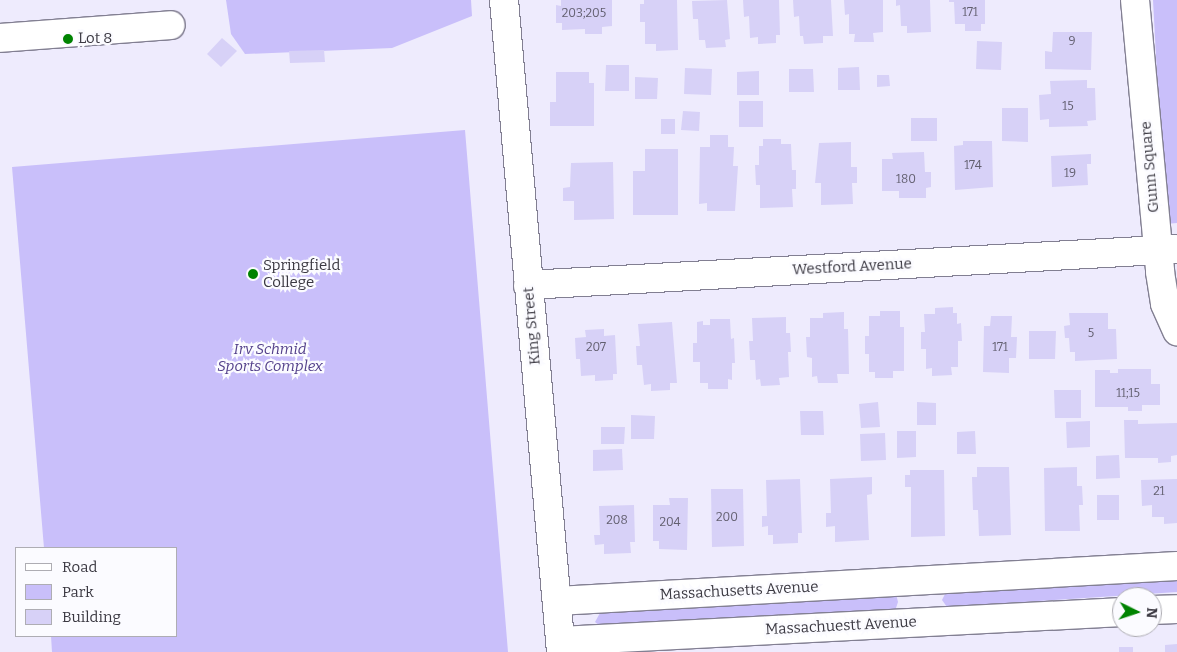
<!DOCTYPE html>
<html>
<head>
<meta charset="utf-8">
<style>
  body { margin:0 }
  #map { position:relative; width:1177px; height:652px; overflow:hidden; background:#eeebfd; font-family:Bitter,serif }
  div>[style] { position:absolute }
  .green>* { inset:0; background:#c9bffa }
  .building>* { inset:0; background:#d7d1f7 }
  .roads { filter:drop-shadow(1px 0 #827f92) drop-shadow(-1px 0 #827f92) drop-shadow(0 1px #827f92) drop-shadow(0 -1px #827f92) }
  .minor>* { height:28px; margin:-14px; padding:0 14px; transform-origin:14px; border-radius:14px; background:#fff }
  .dots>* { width:14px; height:14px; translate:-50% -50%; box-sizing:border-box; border:2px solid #fbfbff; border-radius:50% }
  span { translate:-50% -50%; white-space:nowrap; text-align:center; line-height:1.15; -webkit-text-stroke:4.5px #fbfbff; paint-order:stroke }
  .number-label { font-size:12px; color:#625f6f }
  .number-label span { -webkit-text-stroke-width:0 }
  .poi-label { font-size:15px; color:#3b3942 }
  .left { translate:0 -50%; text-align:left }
  .street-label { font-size:15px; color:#3b3942 }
  .park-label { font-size:15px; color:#54418b; font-style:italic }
  .legend { position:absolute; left:15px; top:547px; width:162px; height:90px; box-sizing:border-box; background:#fbfbff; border:1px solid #aeadb3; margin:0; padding:6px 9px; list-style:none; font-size:15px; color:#3b3942 }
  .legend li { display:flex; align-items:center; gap:10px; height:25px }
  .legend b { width:25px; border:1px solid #aeadb3 }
  .north { position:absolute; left:1112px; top:587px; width:50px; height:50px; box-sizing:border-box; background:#fbfbff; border:1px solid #aeadb3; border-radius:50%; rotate:94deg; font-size:14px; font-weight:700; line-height:20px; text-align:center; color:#3b3942 }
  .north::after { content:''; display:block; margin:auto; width:18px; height:22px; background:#008301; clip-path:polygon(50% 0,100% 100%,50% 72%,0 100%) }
</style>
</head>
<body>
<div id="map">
  <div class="green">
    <div style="clip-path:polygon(226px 0,471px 0,472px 16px,392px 48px,245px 54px,231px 34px)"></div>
    <div style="clip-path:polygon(1153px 0,1177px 0,1177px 223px,1165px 224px)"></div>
    <div style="clip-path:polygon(465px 130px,508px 652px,52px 652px,51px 636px,176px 636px,176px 548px,44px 548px,12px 167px)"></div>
    <div style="clip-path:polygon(1177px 580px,1177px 592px,947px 607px,942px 600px,946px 592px)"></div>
    <div style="clip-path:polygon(896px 594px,898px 602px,895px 611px,600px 626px,595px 622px,600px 613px)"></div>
  </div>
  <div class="building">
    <div style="clip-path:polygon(561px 0,612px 0,612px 26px,602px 27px,602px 34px,585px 34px,585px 29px,562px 30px,562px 23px,556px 23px,556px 5px,561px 6px)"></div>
    <div style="clip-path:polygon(644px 0,677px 0,678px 50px,656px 51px,656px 44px,645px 44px,645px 22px,640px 22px,640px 4px,644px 4px)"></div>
    <div style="clip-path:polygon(727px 0,730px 39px,725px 40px,726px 47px,706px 48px,705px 40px,699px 40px,698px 19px,693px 19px,692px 1px)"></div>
    <div style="clip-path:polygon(743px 0,779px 0,780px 35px,776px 35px,776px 43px,758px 44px,758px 37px,750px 38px,749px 16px,744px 17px)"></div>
    <div style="clip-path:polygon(793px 0,831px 0,833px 36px,823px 36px,823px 43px,804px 44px,803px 36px,800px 36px,799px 16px,794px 17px)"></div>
    <div style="clip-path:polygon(844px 0,883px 0,883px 32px,873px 33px,874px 42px,854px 42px,855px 34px,849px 34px,849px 14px,845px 15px)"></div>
    <div style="clip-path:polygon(896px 0,930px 0,931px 32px,907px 33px,907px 26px,901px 26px,900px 5px,896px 6px)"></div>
    <div style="clip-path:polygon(949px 0,985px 0,985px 24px,981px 24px,981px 31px,965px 31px,965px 24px,955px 24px,954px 2px,949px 2px)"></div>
    <div style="clip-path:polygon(1053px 32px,1092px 32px,1091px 70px,1045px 69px,1045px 51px,1052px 52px)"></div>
    <div style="clip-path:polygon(222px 38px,237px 51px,221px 67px,207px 54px)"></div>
    <div style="clip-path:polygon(977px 41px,1002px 42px,1001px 70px,976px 69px)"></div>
    <div style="clip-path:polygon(324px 50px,325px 62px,290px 63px,289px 51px)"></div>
    <div style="clip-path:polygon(606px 65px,629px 65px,629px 91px,605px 91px)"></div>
    <div style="clip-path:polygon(859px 67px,860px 90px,838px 90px,838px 68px)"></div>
    <div style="clip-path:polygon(685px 68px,712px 69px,711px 95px,684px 94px)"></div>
    <div style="clip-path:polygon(789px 69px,813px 69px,814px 92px,789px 92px)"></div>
    <div style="clip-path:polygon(759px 71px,759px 95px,737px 95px,737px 72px)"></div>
    <div style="clip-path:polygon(556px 72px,589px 72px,589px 83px,594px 83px,594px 126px,550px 126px,550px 102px,556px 102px)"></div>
    <div style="clip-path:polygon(877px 75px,889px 75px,890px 86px,877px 87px)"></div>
    <div style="clip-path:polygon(635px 77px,658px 78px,657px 99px,635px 99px)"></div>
    <div style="clip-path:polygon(1087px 80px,1087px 88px,1095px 88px,1096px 120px,1087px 121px,1088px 126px,1049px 127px,1049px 119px,1040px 120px,1039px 95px,1051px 94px,1050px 81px)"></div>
    <div style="clip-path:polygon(739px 101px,763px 101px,763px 127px,739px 127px)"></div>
    <div style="clip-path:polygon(1002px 108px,1028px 108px,1028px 142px,1002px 141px)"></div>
    <div style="clip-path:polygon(683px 111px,700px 112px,699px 131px,681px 130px)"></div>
    <div style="clip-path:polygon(911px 118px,937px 118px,937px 141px,911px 141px)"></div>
    <div style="clip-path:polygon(661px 119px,675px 119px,675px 134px,661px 134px)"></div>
    <div style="clip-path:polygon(710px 135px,728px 135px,728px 147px,734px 147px,733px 166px,738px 166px,735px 211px,707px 211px,707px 203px,699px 204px,700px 147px,710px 147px)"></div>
    <div style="clip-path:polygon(763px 139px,781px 139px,781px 144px,791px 144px,792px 170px,796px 170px,796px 189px,792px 189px,793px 207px,760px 208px,760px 185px,756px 185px,755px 165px,759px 165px,759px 146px,763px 146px)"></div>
    <div style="clip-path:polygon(963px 141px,992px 141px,993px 187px,955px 190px,954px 146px,963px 145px)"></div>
    <div style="clip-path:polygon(851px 142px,851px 167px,857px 167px,857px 183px,852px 183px,853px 204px,821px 205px,821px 183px,815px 183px,819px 143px)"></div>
    <div style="clip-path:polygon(645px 149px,678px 149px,678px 215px,633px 215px,633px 171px,645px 171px)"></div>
    <div style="clip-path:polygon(924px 152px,925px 172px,931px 172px,931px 187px,926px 188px,926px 198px,899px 198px,899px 191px,882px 191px,882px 159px,893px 159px,892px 153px)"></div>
    <div style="clip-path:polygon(1091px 154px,1091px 164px,1087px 164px,1088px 185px,1052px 187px,1051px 156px)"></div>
    <div style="clip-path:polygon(613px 162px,614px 219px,574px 220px,574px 201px,563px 201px,563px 188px,570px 187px,571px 163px)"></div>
    <div style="clip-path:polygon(953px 307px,953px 313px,957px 313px,957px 324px,961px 323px,962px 341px,958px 341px,958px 367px,951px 367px,952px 375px,932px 376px,932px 368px,926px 369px,926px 349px,921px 349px,921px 332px,925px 332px,924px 314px,935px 314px,935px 308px)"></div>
    <div style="clip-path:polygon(880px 311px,900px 311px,900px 327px,904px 327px,904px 371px,893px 371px,893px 378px,875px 378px,875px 372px,869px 372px,869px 354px,865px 354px,865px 336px,869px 336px,869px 316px,880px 316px)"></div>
    <div style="clip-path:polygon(844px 312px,844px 329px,848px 329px,849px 374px,837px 374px,838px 383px,818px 383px,817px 376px,812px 377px,812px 358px,807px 357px,806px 337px,810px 337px,810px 318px,823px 318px,823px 313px)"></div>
    <div style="clip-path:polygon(1069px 313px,1108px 313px,1108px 329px,1116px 329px,1117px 359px,1075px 361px,1075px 352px,1070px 352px,1069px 338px,1065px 338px,1064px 326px,1070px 325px)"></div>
    <div style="clip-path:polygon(991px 316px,1012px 316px,1011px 337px,1017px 337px,1016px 358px,1009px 358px,1009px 373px,983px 372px,984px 326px,990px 326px)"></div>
    <div style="clip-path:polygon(786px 317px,786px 333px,790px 333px,791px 352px,788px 352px,789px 377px,779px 378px,780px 385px,761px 386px,760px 379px,756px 380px,755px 360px,750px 360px,749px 341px,753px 341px,752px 318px)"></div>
    <div style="clip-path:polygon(710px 319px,730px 319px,731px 339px,734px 338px,735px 363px,732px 363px,732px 380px,728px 379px,728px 389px,708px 389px,708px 383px,700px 383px,700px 362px,693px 362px,693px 343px,697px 343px,697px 322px,703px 321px,703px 325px,710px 325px)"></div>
    <div style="clip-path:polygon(672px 322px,677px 383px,670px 383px,670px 390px,651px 391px,651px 384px,644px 385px,642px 365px,637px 365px,636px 346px,640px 346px,638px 324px)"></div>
    <div style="clip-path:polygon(604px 329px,604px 336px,615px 335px,617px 374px,613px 374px,613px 380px,595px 381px,595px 375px,581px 376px,580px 359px,576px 359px,575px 338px,586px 337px,585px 330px)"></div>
    <div style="clip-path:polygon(1029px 331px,1056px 331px,1055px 359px,1029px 359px)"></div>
    <div style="clip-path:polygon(1118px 369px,1151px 369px,1151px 384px,1160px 384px,1160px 405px,1142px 405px,1142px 411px,1128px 411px,1128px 407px,1095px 407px,1095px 370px,1110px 370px,1110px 373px,1118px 373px)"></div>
    <div style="clip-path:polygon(1054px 390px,1081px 390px,1081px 418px,1055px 418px)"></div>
    <div style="clip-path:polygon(878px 402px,880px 427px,861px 428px,859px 404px)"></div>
    <div style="clip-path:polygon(917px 402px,936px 403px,936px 425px,917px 425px)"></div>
    <div style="clip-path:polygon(800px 411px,823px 411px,824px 435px,801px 435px)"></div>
    <div style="clip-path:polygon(631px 415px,655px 416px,654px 439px,631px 439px)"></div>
    <div style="clip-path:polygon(1124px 420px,1138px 420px,1138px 424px,1177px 423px,1177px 455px,1171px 456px,1171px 462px,1158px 463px,1158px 458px,1125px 458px)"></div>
    <div style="clip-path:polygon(1090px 421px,1090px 447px,1067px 448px,1066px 422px)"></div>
    <div style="clip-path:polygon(601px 427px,625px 427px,624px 444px,601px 444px)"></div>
    <div style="clip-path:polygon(897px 431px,916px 431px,916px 457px,897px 458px)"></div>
    <div style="clip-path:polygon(975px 431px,976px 454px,957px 454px,957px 432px)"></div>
    <div style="clip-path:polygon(885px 433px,886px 460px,861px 461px,860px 434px)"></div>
    <div style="clip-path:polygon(622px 449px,623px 470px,593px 471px,593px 450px)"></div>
    <div style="clip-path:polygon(1119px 455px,1120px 478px,1096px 479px,1096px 456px)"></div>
    <div style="clip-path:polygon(977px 467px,1009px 467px,1011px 535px,979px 536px,978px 510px,973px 510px,972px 477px,977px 477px)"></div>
    <div style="clip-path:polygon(1077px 467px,1077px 486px,1082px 486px,1083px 505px,1079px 505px,1080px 531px,1045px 531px,1044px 468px)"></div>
    <div style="clip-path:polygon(910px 470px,944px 470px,945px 536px,911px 537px,911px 487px,905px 487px,905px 475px,910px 475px)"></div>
    <div style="clip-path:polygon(872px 477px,872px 494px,867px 495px,869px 540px,835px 542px,835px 526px,826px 527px,826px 513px,831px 513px,830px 479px)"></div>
    <div style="clip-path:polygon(800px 479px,802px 533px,798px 533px,798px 543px,773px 544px,773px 535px,768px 535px,768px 526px,762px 527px,762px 516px,767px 516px,766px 480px)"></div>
    <div style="clip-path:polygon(1177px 479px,1177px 523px,1164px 524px,1164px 517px,1152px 517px,1152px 505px,1142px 506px,1141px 480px)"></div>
    <div style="clip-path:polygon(711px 489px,743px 489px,744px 546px,712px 547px)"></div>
    <div style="clip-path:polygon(1097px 495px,1119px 495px,1119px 520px,1097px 520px)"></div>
    <div style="clip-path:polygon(669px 498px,688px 498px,687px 550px,659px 549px,659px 541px,653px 541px,653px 505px,670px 505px)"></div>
    <div style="clip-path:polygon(634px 505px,635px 542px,630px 542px,631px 553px,604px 554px,604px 544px,595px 545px,594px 535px,600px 535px,599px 506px)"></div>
    <div style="clip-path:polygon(1177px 644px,1177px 652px,1165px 652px,1165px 645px)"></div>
    <div style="clip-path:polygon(1119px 647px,1133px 647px,1133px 652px,1119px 652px)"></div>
  </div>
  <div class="roads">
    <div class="minor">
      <div style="left:504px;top:0;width:654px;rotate:85deg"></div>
      <div style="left:1135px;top:0;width:273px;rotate:84.7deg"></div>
      <div style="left:1160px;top:272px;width:32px;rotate:81deg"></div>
      <div style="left:1165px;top:304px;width:30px;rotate:66deg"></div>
      <div style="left:0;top:38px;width:171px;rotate:-4.3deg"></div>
      <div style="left:528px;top:285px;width:650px;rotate:-3.17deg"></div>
      <div style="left:557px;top:601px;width:621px;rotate:-3.23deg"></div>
      <div style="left:1152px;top:610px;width:25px;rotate:-2deg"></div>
      <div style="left:560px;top:641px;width:563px;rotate:-2.95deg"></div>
    </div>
  </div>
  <div class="dots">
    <div style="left:68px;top:39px;background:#008301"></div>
    <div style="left:253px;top:274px;background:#008301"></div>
  </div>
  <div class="number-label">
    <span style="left:970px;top:13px">171</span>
    <span style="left:584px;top:14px">203;205</span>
    <span style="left:1072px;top:42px">9</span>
    <span style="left:1068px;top:107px">15</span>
    <span style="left:973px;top:166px">174</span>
    <span style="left:1070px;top:174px">19</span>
    <span style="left:906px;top:180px">180</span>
    <span style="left:1091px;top:334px">5</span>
    <span style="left:596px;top:348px">207</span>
    <span style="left:1000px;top:348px">171</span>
    <span style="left:1128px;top:394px">11;15</span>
    <span style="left:1159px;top:492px">21</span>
    <span style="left:727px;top:518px">200</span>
    <span style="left:617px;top:521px">208</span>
    <span style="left:670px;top:523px">204</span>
  </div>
  <div class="poi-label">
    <span class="left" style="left:78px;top:39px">Lot 8</span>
    <span class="left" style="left:263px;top:274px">Springfield<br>College</span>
  </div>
  <div class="street-label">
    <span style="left:1150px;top:167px;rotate:-95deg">Gunn Square</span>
    <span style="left:852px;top:267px;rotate:-3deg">Westford Avenue</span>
    <span style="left:532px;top:326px;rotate:-95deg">King Street</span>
    <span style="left:739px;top:591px;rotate:-3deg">Massachusetts Avenue</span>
    <span style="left:841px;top:626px;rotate:-3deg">Massachuestt Avenue</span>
  </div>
  <div class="park-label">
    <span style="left:270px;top:358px">Irv Schmid<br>Sports Complex</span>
  </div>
  <ul class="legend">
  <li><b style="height:6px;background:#fff"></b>Road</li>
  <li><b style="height:14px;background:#c9bffa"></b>Park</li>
  <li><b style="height:14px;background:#d7d1f7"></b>Building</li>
  </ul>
  <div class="north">N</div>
</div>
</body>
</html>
